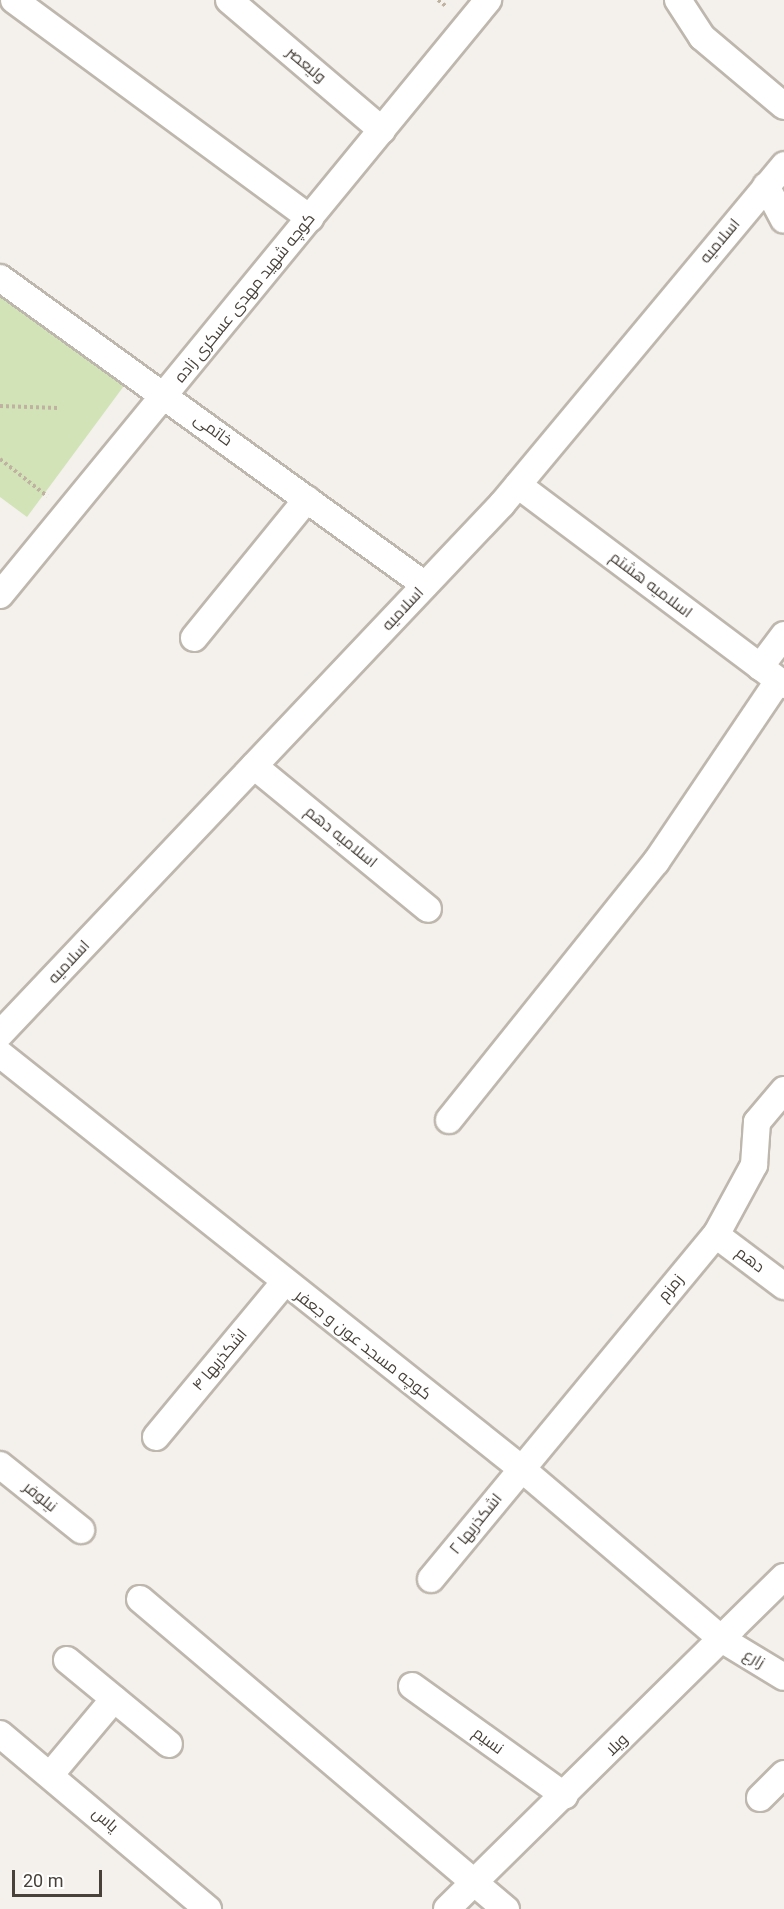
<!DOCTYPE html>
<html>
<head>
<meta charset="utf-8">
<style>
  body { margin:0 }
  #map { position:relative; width:784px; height:1909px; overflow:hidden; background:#f4f0eb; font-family:Roboto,Cairo,sans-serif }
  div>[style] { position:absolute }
  .green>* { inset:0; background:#d2e3b8 }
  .path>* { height:4px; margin-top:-2px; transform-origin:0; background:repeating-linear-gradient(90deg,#bfb2a1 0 3px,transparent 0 6px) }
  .roads { filter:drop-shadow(2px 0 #beb7ae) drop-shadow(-2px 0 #beb7ae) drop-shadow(0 2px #beb7ae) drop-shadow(0 -2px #beb7ae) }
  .minor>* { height:26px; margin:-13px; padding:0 13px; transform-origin:13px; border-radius:13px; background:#fff }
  span { translate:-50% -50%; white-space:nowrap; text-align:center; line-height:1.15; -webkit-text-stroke:4.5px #fff; paint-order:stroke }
  .street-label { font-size:16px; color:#474139 }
  .scale { position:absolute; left:12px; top:1870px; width:90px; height:27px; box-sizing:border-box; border:3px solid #474139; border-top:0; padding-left:8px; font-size:18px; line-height:21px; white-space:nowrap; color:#474139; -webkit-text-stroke:4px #fff; paint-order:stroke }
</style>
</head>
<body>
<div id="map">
  <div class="green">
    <div style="clip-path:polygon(0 278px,132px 375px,27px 517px,0 497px)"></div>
  </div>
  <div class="path">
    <div style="left:438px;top:0;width:11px;rotate:38deg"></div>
    <div style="left:0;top:406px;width:58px;rotate:2deg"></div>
    <div style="left:0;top:459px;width:60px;rotate:38.2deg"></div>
  </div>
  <div class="roads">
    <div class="minor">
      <div style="left:14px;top:0;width:368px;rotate:36.4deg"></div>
      <div style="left:229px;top:0;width:201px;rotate:40.4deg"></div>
      <div style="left:678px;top:0;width:44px;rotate:57deg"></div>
      <div style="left:702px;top:37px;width:107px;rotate:40.1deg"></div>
      <div style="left:766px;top:186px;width:38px;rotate:62deg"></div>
      <div style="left:0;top:278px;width:524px;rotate:35.84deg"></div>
      <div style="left:518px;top:485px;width:333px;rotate:36.9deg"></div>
      <div style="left:0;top:595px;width:770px;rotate:-50.64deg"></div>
      <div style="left:194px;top:638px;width:179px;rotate:-50.9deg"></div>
      <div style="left:760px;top:667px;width:40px;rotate:-53deg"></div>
      <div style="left:254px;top:766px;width:225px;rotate:39.4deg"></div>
      <div style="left:0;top:1034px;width:730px;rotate:-46.55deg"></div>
      <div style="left:502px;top:504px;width:441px;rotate:-50.2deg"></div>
      <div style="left:0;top:1054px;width:667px;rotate:38.49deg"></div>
      <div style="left:522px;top:1469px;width:264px;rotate:40.4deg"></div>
      <div style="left:723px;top:1640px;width:71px;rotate:31.2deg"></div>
      <div style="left:449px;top:1120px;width:331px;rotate:-51.3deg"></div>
      <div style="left:656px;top:862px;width:218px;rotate:-56deg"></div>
      <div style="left:716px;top:1235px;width:85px;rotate:36.9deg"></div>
      <div style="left:156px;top:1437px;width:200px;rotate:-50.3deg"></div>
      <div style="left:0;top:1465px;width:104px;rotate:38.7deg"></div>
      <div style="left:431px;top:1579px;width:447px;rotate:-50.4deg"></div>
      <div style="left:716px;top:1235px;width:80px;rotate:-61.5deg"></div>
      <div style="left:754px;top:1165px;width:43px;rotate:-86deg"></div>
      <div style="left:757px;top:1122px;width:42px;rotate:-49.8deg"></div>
      <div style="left:140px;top:1599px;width:480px;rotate:40.3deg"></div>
      <div style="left:67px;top:1660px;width:132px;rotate:39.5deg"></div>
      <div style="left:412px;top:1686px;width:188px;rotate:35.7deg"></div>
      <div style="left:0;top:1734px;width:272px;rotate:40.1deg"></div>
      <div style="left:51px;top:1774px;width:98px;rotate:-50deg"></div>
      <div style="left:760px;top:1798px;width:34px;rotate:-45deg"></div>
      <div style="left:447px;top:1909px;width:473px;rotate:-44.6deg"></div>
    </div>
  </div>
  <div class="street-label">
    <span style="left:306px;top:65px;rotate:40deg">ولیعصر</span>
    <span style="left:720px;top:241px;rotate:-50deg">اسلامیه</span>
    <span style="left:245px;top:298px;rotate:-51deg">کوچه شهید مهدی عسکری زاده</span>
    <span style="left:213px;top:430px;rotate:36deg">خاتمی</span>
    <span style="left:651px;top:585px;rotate:37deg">اسلامیه هشتم</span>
    <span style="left:403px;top:609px;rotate:-47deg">اسلامیه</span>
    <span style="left:341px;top:837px;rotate:39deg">اسلامیه دهم</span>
    <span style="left:69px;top:962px;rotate:-47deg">اسلامیه</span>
    <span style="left:750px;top:1260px;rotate:37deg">دهم</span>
    <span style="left:671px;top:1288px;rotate:-50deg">زمزم</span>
    <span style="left:363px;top:1345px;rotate:38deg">کوچه مسجد عون و جعفر</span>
    <span style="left:220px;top:1360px;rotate:-50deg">اشکذریها ۴</span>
    <span style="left:40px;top:1497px;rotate:39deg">نیلوفر</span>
    <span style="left:476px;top:1524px;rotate:-51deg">اشکذریها ۲</span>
    <span style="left:754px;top:1659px;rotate:31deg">زارع</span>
    <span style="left:488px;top:1741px;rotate:36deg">نسیم</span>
    <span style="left:617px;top:1745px;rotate:-45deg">ویلا</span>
    <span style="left:105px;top:1820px;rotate:41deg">یاس</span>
  </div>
  <div class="scale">20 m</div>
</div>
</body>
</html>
